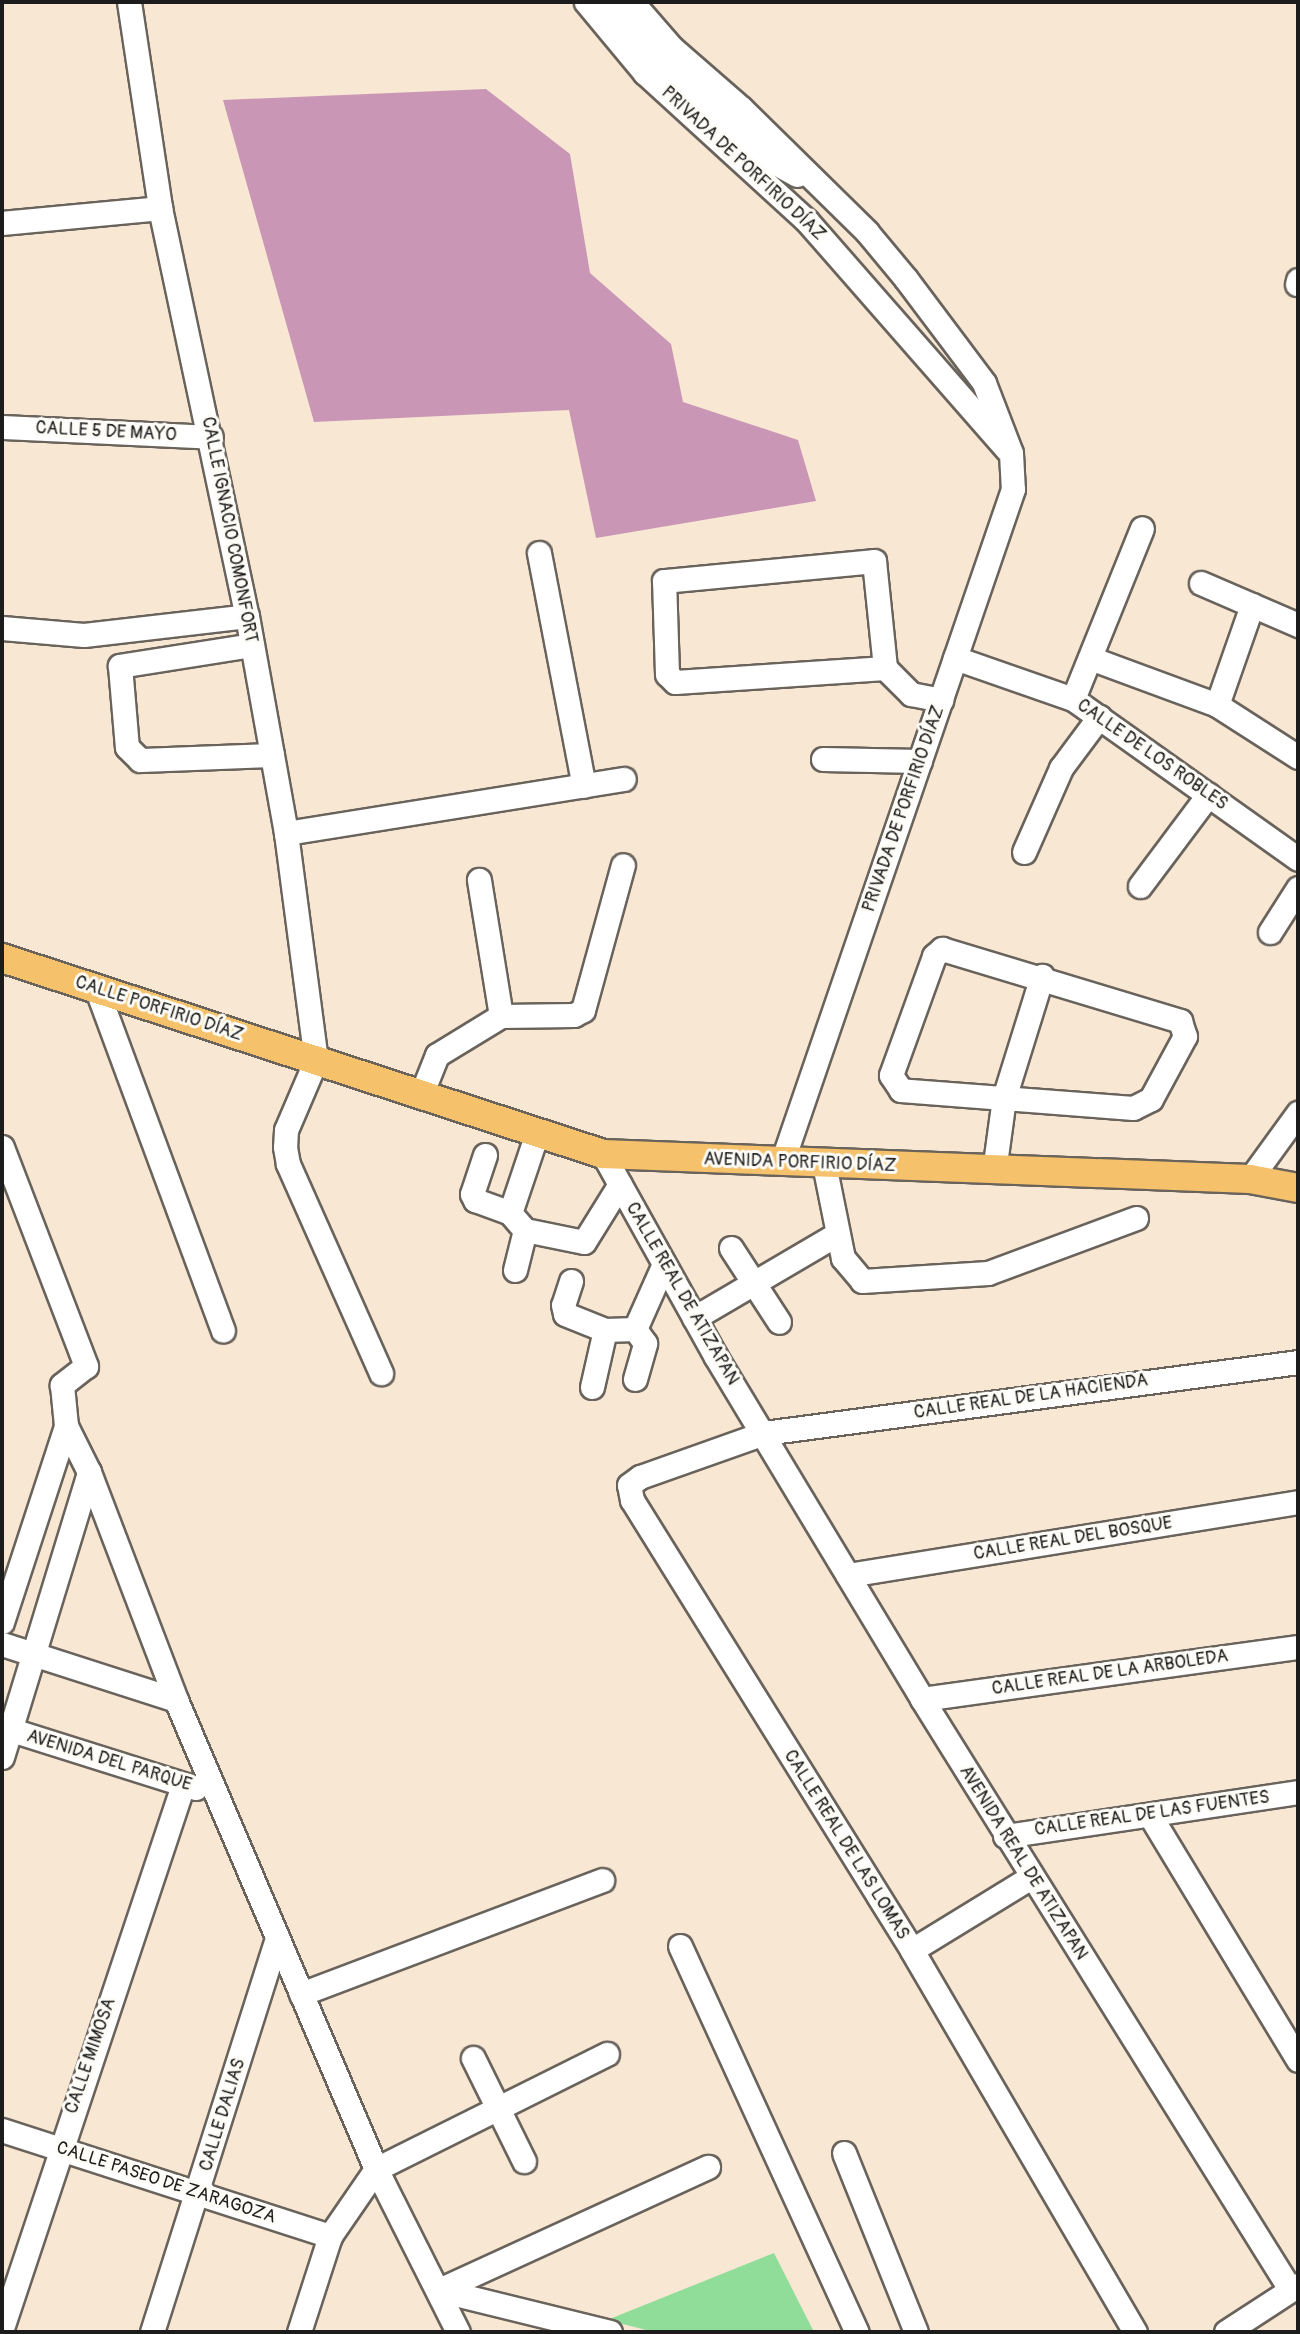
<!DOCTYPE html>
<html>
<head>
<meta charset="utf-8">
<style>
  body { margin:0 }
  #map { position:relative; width:1300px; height:2334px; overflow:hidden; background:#f7e7d3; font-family:Pangolin,sans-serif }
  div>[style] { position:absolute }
  .green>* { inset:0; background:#90dd9a }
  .building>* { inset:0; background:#c997b5 }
  .roads { filter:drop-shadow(2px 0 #69635c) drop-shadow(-2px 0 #69635c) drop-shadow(0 2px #69635c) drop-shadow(0 -2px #69635c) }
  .minor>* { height:23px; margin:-11.5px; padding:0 11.5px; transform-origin:11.5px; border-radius:11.5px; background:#fff }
  .major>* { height:28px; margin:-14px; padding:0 14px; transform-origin:14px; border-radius:14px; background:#f5c16b }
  span { translate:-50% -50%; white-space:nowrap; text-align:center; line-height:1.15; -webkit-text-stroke:6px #fdfcf7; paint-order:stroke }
  .street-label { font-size:18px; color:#1c1c1c }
  .frame { position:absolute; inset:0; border:4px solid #1c1c1c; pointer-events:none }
</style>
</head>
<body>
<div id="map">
  <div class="green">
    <div style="clip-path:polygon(774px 2253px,814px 2332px,654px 2332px,607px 2320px)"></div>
  </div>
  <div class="building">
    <div style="clip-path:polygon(486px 89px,570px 154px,590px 273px,671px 344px,683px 402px,798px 440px,816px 501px,596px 538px,569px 410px,314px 422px,223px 100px)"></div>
  </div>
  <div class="roads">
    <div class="minor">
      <div style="left:129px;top:2px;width:208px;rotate:81.4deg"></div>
      <div style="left:160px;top:208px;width:417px;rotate:78deg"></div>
      <div style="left:247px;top:616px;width:220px;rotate:79.8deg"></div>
      <div style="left:286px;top:833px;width:229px;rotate:82.5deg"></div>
      <div style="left:316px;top:1060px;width:76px;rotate:113.2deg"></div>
      <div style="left:286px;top:1130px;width:17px;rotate:93deg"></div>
      <div style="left:285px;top:1147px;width:17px;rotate:80deg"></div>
      <div style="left:288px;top:1164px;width:229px;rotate:66deg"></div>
      <div style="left:586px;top:2px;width:92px;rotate:50.3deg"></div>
      <div style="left:645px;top:73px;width:219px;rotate:42.4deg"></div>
      <div style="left:807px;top:221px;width:302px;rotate:48.8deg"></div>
      <div style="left:607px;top:2px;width:98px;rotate:48.3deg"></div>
      <div style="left:672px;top:75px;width:128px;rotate:41.2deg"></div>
      <div style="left:768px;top:159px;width:33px;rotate:29deg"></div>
      <div style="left:632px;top:2px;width:61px;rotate:49deg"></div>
      <div style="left:672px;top:48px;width:91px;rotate:41deg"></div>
      <div style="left:741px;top:108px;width:177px;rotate:44.5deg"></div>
      <div style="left:867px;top:232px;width:61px;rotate:50.3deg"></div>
      <div style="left:906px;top:279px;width:130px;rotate:53.1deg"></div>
      <div style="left:984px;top:383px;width:75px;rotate:68.9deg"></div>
      <div style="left:1011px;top:453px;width:36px;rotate:87deg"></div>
      <div style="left:1013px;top:489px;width:712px;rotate:108.94deg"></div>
      <div style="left:2px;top:223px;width:159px;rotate:-5.4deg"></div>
      <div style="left:1297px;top:284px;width:4px;rotate:-76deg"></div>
      <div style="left:2px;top:427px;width:209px;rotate:2.7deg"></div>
      <div style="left:539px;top:553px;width:237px;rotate:79.1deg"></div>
      <div style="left:1201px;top:583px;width:106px;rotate:23.4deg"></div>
      <div style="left:2px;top:628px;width:82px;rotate:4.9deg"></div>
      <div style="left:84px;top:635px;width:164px;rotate:-6.6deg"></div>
      <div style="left:252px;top:645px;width:134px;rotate:171deg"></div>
      <div style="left:120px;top:666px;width:81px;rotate:85.1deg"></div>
      <div style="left:127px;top:747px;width:18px;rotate:45deg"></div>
      <div style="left:140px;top:760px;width:132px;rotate:-2.2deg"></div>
      <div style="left:955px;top:658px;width:125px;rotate:19.2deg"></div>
      <div style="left:1073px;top:699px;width:276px;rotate:35.4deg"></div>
      <div style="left:1090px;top:658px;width:135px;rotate:20.3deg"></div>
      <div style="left:1217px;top:705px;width:96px;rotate:32.7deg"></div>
      <div style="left:885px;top:668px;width:210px;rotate:176.2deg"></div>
      <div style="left:675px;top:682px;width:11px;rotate:-135deg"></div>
      <div style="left:667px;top:674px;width:93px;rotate:-91.8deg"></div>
      <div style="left:664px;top:581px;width:211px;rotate:-5.4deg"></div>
      <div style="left:874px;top:561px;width:108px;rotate:84.1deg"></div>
      <div style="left:885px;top:668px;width:37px;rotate:45deg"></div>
      <div style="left:911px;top:694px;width:31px;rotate:11deg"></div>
      <div style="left:1073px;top:699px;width:184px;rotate:-68deg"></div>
      <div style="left:1217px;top:705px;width:106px;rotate:-70.7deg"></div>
      <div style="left:823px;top:759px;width:97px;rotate:1.2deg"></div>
      <div style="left:286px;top:833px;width:342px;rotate:-9.1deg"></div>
      <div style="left:1024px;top:852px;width:92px;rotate:-66.2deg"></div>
      <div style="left:1061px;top:768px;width:64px;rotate:-53.3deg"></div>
      <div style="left:1140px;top:886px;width:114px;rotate:-53.2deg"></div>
      <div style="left:1270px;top:932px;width:52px;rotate:-57.5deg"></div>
      <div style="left:942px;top:949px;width:249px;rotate:16.8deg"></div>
      <div style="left:1180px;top:1021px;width:16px;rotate:72deg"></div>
      <div style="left:1185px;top:1036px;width:72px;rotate:118.4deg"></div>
      <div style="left:1151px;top:1099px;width:20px;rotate:153deg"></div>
      <div style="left:1133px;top:1108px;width:233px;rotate:-175.6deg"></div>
      <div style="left:901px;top:1090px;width:18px;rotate:-124deg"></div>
      <div style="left:891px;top:1075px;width:127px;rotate:-70.1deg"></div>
      <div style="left:934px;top:956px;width:11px;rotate:-41deg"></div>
      <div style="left:97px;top:990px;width:363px;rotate:69.7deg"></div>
      <div style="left:501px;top:1016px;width:73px;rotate:-0.8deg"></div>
      <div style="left:574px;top:1015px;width:10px;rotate:-29deg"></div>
      <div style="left:583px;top:1010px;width:150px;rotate:-74.6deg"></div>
      <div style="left:421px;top:1095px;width:43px;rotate:-68.2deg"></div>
      <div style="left:437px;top:1055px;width:75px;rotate:-31.4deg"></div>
      <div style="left:501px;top:1016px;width:138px;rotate:-99.2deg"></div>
      <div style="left:537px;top:1133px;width:84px;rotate:108.6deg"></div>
      <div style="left:510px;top:1213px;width:23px;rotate:49deg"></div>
      <div style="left:525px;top:1230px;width:60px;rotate:11.5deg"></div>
      <div style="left:584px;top:1242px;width:68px;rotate:-58.2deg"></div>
      <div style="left:2px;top:1147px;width:235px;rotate:69deg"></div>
      <div style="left:86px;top:1366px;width:31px;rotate:142deg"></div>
      <div style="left:62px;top:1385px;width:41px;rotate:84.4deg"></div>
      <div style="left:66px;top:1426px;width:51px;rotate:63.4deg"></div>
      <div style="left:89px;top:1472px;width:244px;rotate:69.1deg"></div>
      <div style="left:176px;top:1700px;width:510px;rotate:66.9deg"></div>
      <div style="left:376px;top:2169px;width:182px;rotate:63.3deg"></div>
      <div style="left:603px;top:1154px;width:232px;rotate:60.9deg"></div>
      <div style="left:716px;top:1357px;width:399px;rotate:58.9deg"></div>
      <div style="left:922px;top:1699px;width:695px;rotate:58.05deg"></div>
      <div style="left:485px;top:1155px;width:41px;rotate:108.4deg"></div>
      <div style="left:472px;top:1194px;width:7px;rotate:63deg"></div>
      <div style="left:475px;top:1200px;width:37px;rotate:20deg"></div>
      <div style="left:824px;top:1164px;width:96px;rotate:78.6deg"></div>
      <div style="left:843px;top:1258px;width:30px;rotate:50deg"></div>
      <div style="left:862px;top:1281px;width:126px;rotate:-3.6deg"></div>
      <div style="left:988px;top:1273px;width:158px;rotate:-20.4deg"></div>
      <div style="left:994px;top:1171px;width:74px;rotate:-82.2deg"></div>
      <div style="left:1004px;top:1098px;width:128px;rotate:-72.7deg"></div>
      <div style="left:1250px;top:1179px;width:82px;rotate:-54deg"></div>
      <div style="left:731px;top:1248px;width:88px;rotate:57deg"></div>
      <div style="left:515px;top:1270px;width:41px;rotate:-76deg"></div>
      <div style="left:571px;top:1281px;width:25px;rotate:108deg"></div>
      <div style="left:563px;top:1305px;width:9px;rotate:77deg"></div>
      <div style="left:565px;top:1314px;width:43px;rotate:21.8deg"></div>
      <div style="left:694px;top:1318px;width:166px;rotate:-30.4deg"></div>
      <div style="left:635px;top:1379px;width:37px;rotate:-74deg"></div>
      <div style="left:645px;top:1343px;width:17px;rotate:-126deg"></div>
      <div style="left:635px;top:1329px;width:71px;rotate:-66deg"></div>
      <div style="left:592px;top:1387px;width:58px;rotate:-77.2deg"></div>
      <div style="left:605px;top:1330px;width:30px;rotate:-2deg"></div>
      <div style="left:848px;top:1575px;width:456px;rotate:-9.2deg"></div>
      <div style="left:2px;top:1622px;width:206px;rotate:-71.9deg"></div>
      <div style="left:2px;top:1644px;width:183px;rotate:17.8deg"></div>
      <div style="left:922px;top:1699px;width:380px;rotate:-7.9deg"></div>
      <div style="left:2px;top:1727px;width:203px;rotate:17.5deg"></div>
      <div style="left:2px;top:1757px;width:298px;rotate:-73deg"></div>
      <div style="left:1151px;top:1817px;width:284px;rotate:58.8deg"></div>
      <div style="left:1005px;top:1836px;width:296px;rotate:-8.5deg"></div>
      <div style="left:680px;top:1946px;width:425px;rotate:65.4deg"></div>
      <div style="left:912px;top:1950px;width:140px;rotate:-31.5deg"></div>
      <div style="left:301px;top:1994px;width:322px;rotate:-20.7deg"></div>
      <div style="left:473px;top:2058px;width:115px;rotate:63.7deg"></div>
      <div style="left:2px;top:2130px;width:345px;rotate:17.9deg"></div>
      <div style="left:844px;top:2153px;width:193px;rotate:68.1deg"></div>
      <div style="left:439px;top:2290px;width:296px;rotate:-24.6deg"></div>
      <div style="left:439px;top:2290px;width:176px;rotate:13.8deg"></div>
      <div style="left:2px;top:2328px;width:572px;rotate:-71.57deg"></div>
      <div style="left:152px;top:2332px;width:414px;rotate:-72.4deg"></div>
      <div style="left:299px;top:2332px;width:101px;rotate:-72.1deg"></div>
      <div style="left:330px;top:2236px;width:81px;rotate:-55.5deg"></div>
      <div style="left:376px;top:2169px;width:258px;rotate:-26.5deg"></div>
      <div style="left:1135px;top:2332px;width:442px;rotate:-120.3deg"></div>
      <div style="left:912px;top:1950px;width:530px;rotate:-121.89deg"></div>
      <div style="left:632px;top:1500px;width:15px;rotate:-101deg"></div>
      <div style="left:629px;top:1485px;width:14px;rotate:-36deg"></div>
      <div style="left:640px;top:1477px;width:132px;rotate:-19.5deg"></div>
      <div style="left:764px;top:1433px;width:539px;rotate:-7.57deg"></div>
      <div style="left:1226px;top:2332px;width:86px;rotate:-33.1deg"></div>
    </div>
    <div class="major">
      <div style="left:2px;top:958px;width:632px;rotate:18.06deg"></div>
      <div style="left:603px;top:1154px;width:647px;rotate:2.21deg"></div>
      <div style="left:1250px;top:1179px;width:49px;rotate:10.6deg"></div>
    </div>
  </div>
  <div class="street-label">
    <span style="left:743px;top:164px;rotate:43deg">PRIVADA DE PORFIRIO DÍAZ</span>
    <span style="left:106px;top:432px;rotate:3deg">CALLE 5 DE MAYO</span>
    <span style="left:229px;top:530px;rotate:79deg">CALLE IGNACIO COMONFORT</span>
    <span style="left:1152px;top:755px;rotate:35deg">CALLE DE LOS ROBLES</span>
    <span style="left:904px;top:809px;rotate:-71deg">PRIVADA DE PORFIRIO DÍAZ</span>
    <span style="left:159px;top:1009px;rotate:18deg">CALLE PORFIRIO DÍAZ</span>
    <span style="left:800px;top:1163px;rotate:2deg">AVENIDA PORFIRIO DÍAZ</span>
    <span style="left:682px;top:1294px;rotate:60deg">CALLE REAL DE ATIZAPAN</span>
    <span style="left:1031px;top:1397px;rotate:-8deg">CALLE REAL DE LA HACIENDA</span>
    <span style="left:1073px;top:1539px;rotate:-9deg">CALLE REAL DEL BOSQUE</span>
    <span style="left:1110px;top:1673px;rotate:-8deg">CALLE REAL DE LA ARBOLEDA</span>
    <span style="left:109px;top:1761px;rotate:17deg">AVENIDA DEL PARQUE</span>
    <span style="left:1152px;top:1814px;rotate:-8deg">CALLE REAL DE LAS FUENTES</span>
    <span style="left:846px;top:1845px;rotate:58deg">CALLE REAL DE LAS LOMAS</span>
    <span style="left:1023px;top:1863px;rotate:58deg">AVENIDA REAL DE ATIZAPAN</span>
    <span style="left:91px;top:2056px;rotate:-71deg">CALLE MIMOSA</span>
    <span style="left:223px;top:2115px;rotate:-73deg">CALLE DALIAS</span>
    <span style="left:166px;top:2183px;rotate:18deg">CALLE PASEO DE ZARAGOZA</span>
  </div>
  <div class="frame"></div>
</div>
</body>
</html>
